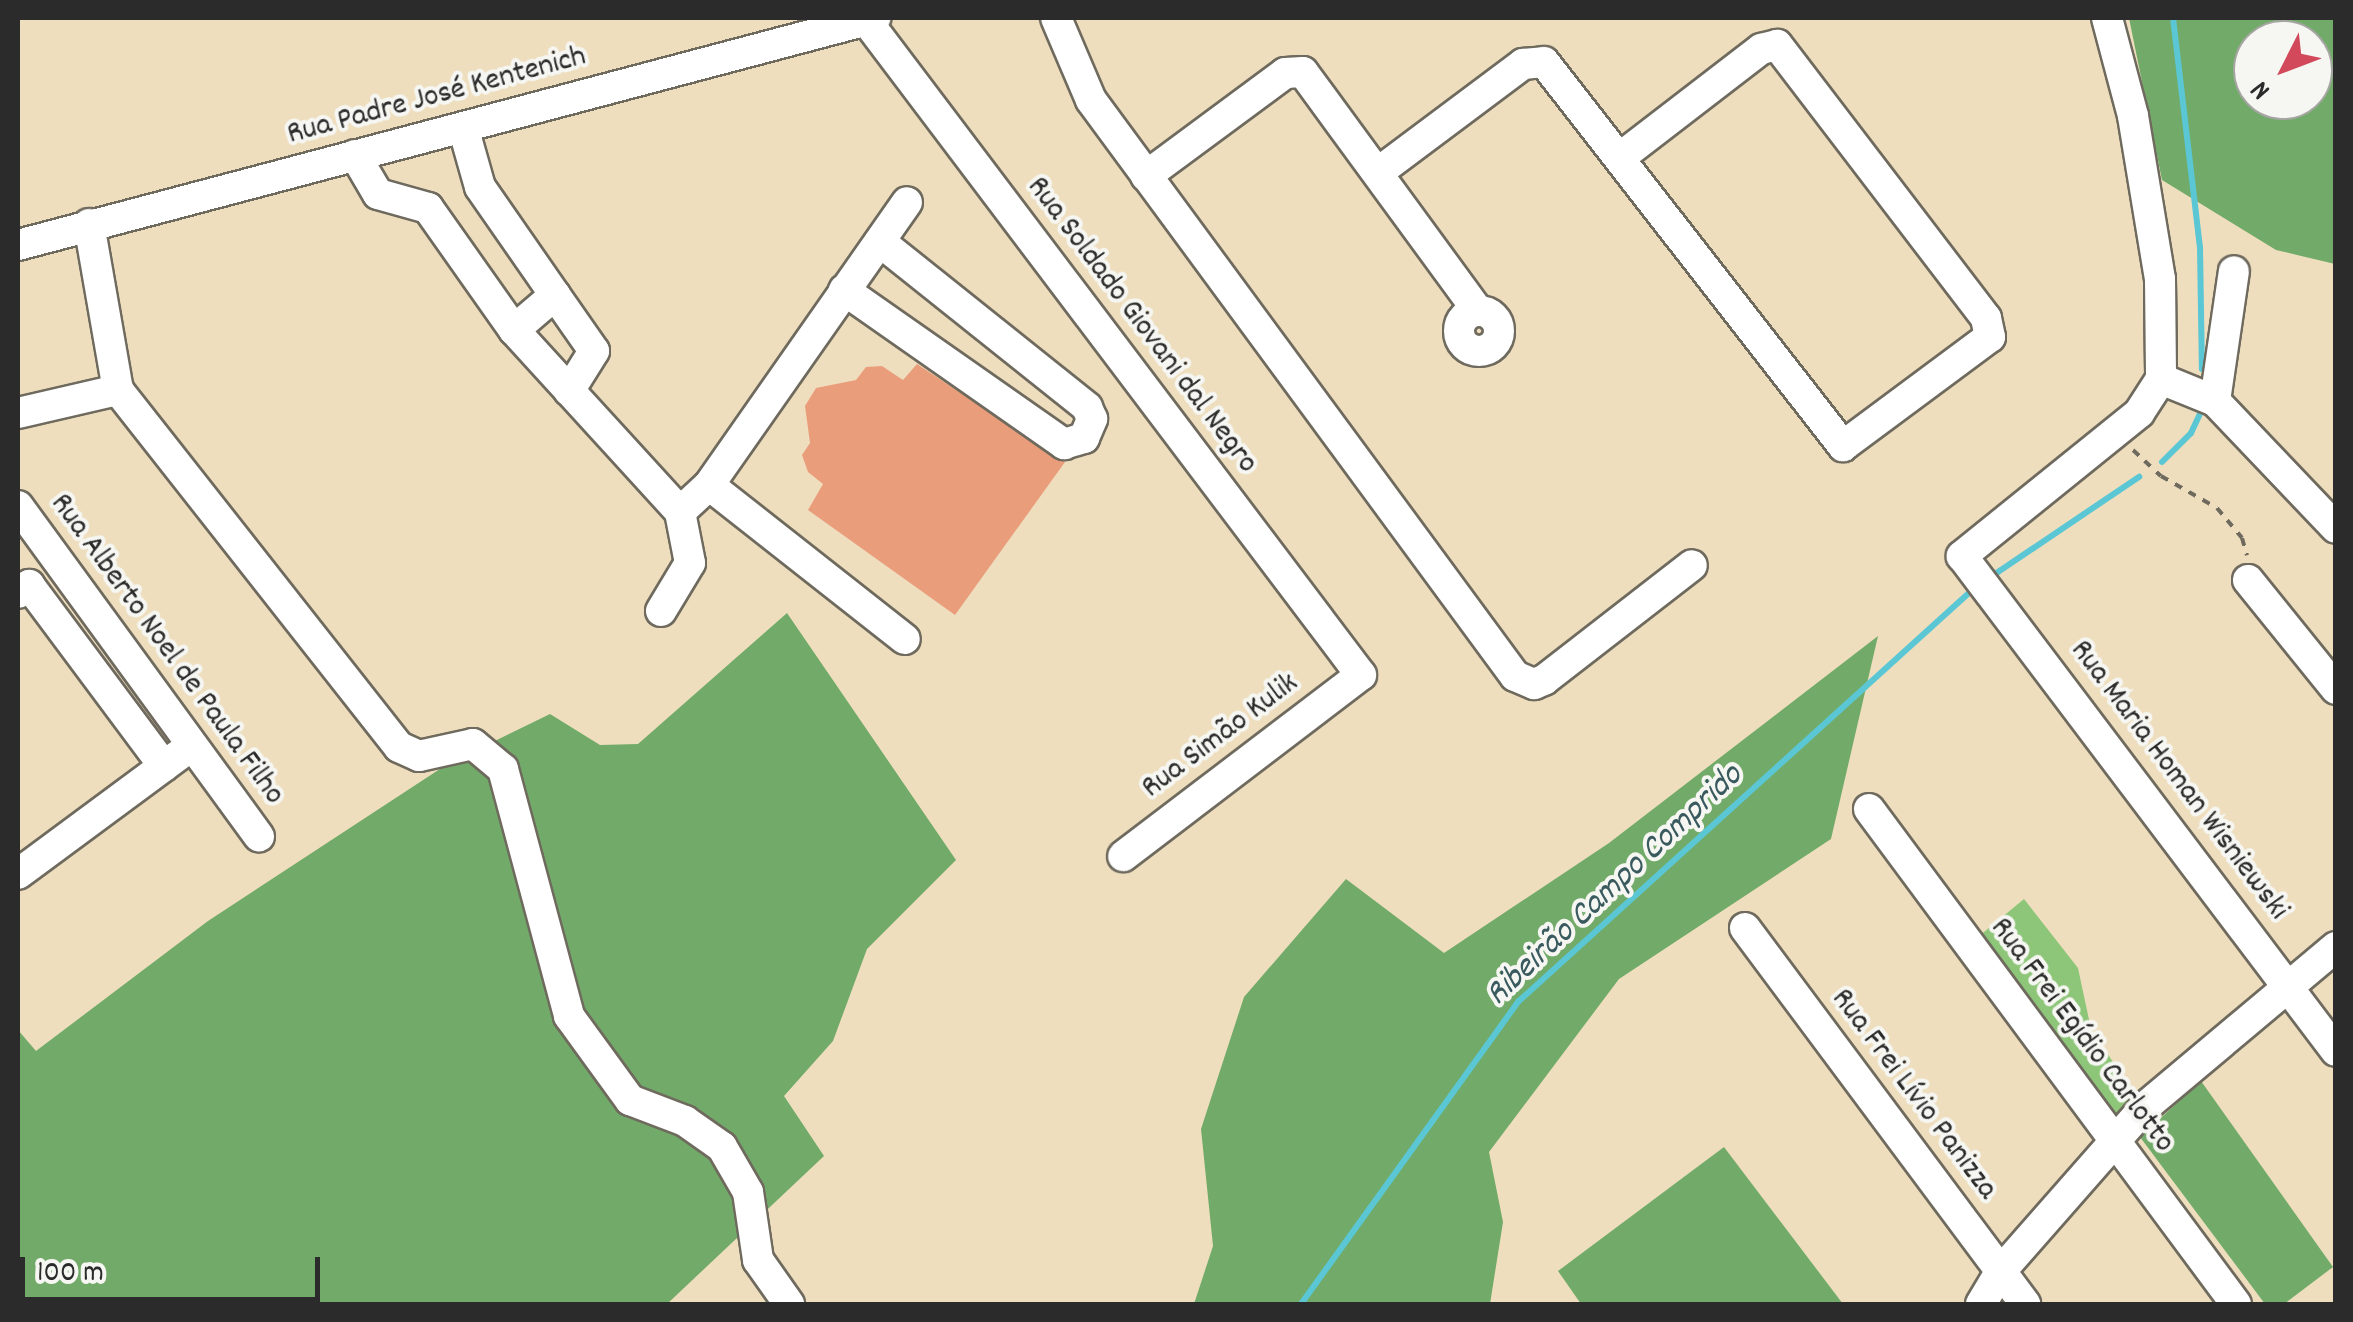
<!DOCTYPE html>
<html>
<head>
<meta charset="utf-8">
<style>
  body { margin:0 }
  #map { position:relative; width:2353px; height:1322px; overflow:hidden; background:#eedebe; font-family:Dekko,sans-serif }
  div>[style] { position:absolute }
  .green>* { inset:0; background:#8ec679 }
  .forest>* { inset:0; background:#72ab69 }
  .stream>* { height:6px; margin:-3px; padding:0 3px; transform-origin:3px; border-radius:3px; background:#5bc7d4 }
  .building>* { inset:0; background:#ea9d7b }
  .path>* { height:4px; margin-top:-2px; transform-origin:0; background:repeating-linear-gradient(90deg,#6f6a5e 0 8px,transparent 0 16px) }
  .roads { filter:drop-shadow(2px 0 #6f6a5e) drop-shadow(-2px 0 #6f6a5e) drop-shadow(0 2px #6f6a5e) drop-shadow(0 -2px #6f6a5e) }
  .minor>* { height:30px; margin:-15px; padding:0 15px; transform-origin:15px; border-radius:15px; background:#fff }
  .minor>.ring { margin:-15px; padding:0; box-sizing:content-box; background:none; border:30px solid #fff; border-radius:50% }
  span { translate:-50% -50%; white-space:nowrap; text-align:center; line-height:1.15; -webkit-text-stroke:8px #f6f6f2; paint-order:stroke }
  .street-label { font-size:32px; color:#2b2b2b }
  .water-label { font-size:35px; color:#395a5e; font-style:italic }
  .frame { position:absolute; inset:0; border:20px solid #2b2b2b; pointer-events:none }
  .north { position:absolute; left:2233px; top:20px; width:100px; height:100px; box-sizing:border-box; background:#f6f6f2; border:2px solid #a5a5a2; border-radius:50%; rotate:228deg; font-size:28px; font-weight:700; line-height:40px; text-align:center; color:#2b2b2b }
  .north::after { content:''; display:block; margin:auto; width:35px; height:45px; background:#d1495b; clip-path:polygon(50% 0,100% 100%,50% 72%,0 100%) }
  .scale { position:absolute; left:20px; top:1257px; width:300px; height:45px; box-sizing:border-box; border:5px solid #2b2b2b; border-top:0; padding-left:12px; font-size:30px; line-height:35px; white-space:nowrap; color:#2b2b2b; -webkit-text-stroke:8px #f6f6f2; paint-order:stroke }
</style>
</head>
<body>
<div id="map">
  <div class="green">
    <div style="clip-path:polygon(2024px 899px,2078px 968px,2091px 1029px,2137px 1098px,2115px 1121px,1978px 937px)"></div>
  </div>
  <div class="forest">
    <div style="clip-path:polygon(evenodd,2129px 18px,2335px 18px,2335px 264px,2276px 250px,2162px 180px,2129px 18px,2253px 40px,2313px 40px,2313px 100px,2253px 100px,2253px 40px)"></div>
    <div style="clip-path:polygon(787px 613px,956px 860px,867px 949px,833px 1041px,784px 1096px,824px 1156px,667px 1304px,18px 1304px,18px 1030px,36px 1051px,208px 921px,446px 765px,550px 714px,600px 745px,638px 744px)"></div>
    <div style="clip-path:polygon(1878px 636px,1831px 839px,1619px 979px,1489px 1152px,1503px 1222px,1490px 1304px,1194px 1304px,1213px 1246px,1201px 1129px,1244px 997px,1346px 879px,1444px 953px,1609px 843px)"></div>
    <div style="clip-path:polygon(2201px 1081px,2333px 1267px,2284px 1304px,2265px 1304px,2140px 1137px)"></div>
    <div style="clip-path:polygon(1724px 1147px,1843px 1304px,1581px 1304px,1558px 1271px)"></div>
  </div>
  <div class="stream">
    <div style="left:2173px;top:18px;width:231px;rotate:83.3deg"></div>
    <div style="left:2200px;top:247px;width:122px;rotate:89.1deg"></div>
    <div style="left:2162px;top:462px;width:41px;rotate:-45deg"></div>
    <div style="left:2191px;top:433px;width:23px;rotate:-65deg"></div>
    <div style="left:1995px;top:574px;width:174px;rotate:-34deg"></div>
    <div style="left:1301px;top:1304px;width:373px;rotate:-54.3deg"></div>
    <div style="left:1519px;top:1001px;width:610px;rotate:-42.21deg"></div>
  </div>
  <div class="building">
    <div style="clip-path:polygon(917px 364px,1065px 462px,955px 615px,808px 510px,823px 484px,808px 472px,802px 455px,810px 443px,805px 406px,816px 388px,856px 380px,866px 367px,882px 366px,903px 380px)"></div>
  </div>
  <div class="path">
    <div style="left:2133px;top:450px;width:38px;rotate:43deg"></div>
    <div style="left:2161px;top:476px;width:64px;rotate:29.7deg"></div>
    <div style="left:2217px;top:508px;width:39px;rotate:50deg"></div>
    <div style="left:2242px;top:538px;width:18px;rotate:74deg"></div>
  </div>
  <div class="roads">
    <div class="minor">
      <div style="left:1056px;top:18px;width:89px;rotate:66.9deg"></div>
      <div style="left:1091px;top:100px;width:715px;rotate:53.64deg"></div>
      <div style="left:1515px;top:676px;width:21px;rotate:23deg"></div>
      <div style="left:1534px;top:684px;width:11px;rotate:-22deg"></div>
      <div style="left:1544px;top:680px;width:187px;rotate:-37.8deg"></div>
      <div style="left:2107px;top:18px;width:101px;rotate:75.1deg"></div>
      <div style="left:2133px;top:116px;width:165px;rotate:80.6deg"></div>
      <div style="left:2160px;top:279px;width:100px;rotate:89.4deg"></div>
      <div style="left:2161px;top:379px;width:40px;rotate:122.9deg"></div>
      <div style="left:2139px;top:413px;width:228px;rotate:141.1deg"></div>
      <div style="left:1962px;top:556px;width:620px;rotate:52.93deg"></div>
      <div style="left:866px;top:20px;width:821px;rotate:52.92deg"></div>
      <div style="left:1361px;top:675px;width:299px;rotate:142.7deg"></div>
      <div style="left:355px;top:155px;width:45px;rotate:59.5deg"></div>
      <div style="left:378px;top:194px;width:52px;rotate:15.6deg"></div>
      <div style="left:428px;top:208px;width:149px;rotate:54.8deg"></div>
      <div style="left:514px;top:330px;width:54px;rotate:-40.5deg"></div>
      <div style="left:555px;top:295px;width:131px;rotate:-124.8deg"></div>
      <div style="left:480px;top:187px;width:62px;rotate:-105.8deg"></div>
      <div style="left:1380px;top:171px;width:179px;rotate:-36.8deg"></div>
      <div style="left:1523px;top:64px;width:21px;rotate:-5deg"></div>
      <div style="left:1544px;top:62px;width:487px;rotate:52.1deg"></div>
      <div style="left:1843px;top:446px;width:183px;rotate:-36.6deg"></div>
      <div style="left:1990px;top:337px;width:19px;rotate:-102deg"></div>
      <div style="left:1986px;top:318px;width:344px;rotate:-127.4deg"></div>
      <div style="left:1777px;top:45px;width:16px;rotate:166deg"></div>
      <div style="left:1761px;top:49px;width:177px;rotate:142.4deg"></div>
      <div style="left:1146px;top:176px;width:173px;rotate:-36.5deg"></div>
      <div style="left:1285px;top:73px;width:18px;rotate:-3deg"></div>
      <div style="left:1303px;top:72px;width:296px;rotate:53.8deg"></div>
      <div style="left:89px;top:224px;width:169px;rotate:80.1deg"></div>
      <div style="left:118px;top:390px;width:454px;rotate:51.8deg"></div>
      <div style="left:399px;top:747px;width:22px;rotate:24deg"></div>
      <div style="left:419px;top:756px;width:55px;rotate:-12.5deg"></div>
      <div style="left:473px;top:744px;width:39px;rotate:40deg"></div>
      <div style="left:503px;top:769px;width:256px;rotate:75deg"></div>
      <div style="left:569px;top:1016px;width:104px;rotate:54deg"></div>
      <div style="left:630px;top:1100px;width:59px;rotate:20.9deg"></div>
      <div style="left:685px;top:1121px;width:45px;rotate:35.1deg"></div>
      <div style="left:722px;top:1147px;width:52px;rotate:60deg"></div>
      <div style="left:748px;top:1192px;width:69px;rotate:81.6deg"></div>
      <div style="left:758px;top:1260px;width:54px;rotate:54.8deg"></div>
      <div style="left:18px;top:245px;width:887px;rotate:-14.84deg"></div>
      <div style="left:844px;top:290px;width:269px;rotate:35deg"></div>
      <div style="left:1064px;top:444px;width:21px;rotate:-17deg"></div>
      <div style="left:1084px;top:438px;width:21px;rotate:-67deg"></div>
      <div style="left:1092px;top:419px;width:13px;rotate:-113deg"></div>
      <div style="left:1087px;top:407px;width:265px;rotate:-141.4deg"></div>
      <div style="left:555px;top:295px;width:68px;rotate:55.1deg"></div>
      <div style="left:594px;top:351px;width:47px;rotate:122deg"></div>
      <div class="ring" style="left:1459px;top:311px;width:10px;height:10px"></div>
      <div style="left:514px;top:330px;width:246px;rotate:47.6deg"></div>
      <div style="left:680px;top:512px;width:40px;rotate:-43deg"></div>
      <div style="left:709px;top:485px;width:345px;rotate:-55deg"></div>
      <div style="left:2161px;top:379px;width:58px;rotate:22.2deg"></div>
      <div style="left:2215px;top:401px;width:175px;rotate:46.4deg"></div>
      <div style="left:2215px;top:401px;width:131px;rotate:-81.7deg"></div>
      <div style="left:18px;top:413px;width:103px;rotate:-13deg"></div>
      <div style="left:709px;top:485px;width:249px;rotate:38.2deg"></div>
      <div style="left:18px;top:506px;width:409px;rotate:53.9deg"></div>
      <div style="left:2248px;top:580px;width:140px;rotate:51.1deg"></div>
      <div style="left:18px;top:593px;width:14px;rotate:-36deg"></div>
      <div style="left:29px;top:585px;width:226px;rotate:53.3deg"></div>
      <div style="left:661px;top:611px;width:56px;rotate:-58.9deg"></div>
      <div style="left:690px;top:563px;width:52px;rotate:-101.1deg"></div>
      <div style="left:1869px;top:809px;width:616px;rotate:53.45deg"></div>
      <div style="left:18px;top:874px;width:202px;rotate:-36.5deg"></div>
      <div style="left:1745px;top:928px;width:469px;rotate:53.3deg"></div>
      <div style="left:1981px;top:1304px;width:37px;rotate:-59deg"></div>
      <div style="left:2000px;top:1272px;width:220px;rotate:-48.7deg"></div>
      <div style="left:2145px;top:1107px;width:249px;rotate:-40deg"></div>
    </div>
  </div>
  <div class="street-label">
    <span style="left:437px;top:97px;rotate:-15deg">Rua Padre José Kentenich</span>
    <span style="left:1141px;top:326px;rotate:53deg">Rua Soldado Giovani dal Negro</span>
    <span style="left:166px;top:650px;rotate:54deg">Rua Alberto Noel de Paula Filho</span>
    <span style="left:1221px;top:737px;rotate:-37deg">Rua Simão Kulik</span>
    <span style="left:2178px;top:781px;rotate:53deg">Rua Maria Homan Wisniewski</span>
    <span style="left:2081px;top:1036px;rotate:53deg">Rua Frei Egídio Carlotto</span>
    <span style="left:1913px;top:1095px;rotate:53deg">Rua Frei Lívio Panizza</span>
  </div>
  <div class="water-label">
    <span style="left:1615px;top:886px;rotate:-43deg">Ribeirão Campo Comprido</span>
  </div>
  <div class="frame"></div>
  <div class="north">N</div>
  <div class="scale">100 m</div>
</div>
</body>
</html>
